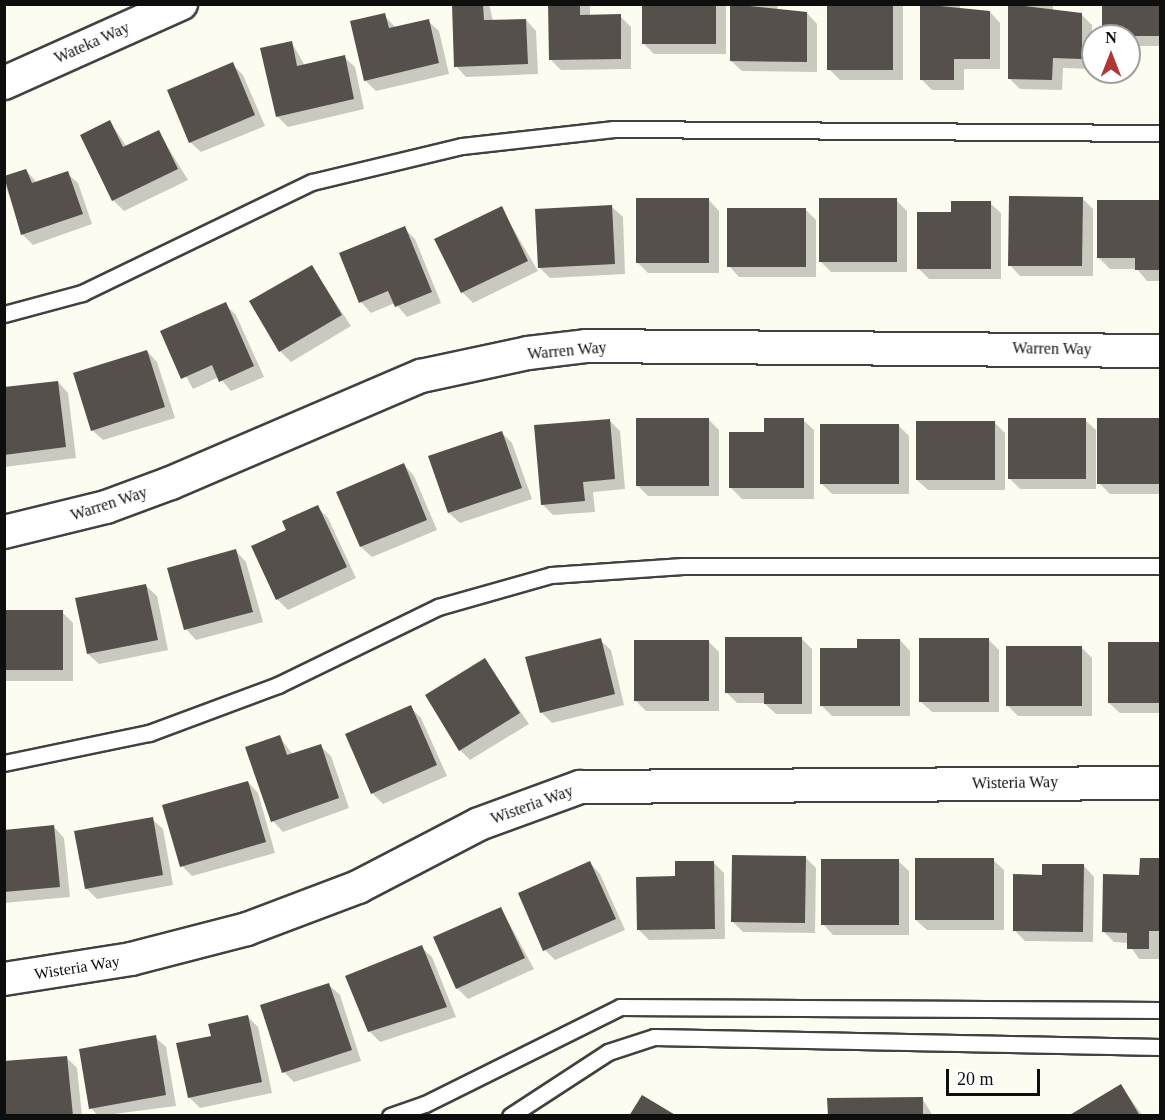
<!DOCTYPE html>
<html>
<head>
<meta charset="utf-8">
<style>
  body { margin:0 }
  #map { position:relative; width:1165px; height:1120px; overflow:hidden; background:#fdfcf1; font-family:Georgia,serif }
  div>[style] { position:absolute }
  .shadow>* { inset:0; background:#0003 }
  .building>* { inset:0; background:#56504c }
  .roads { filter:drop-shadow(2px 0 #414141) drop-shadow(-2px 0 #414141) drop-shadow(0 2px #414141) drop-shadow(0 -2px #414141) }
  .lane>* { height:15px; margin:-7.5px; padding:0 7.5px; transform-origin:7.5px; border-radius:7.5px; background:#fff }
  .street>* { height:32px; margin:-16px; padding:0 16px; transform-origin:16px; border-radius:16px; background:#fff }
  span { translate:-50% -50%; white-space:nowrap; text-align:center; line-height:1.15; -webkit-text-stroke:6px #fff; paint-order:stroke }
  .street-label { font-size:16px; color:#0e0e0e }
  .frame { position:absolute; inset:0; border:6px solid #0e0e0e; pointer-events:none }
  .north { position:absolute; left:1081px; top:24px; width:60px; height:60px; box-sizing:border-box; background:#fff; border:2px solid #9f9f9f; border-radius:50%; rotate:0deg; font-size:16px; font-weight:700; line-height:24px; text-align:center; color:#0e0e0e }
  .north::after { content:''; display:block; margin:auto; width:21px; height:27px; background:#af3735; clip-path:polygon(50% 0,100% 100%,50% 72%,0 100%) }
  .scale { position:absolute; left:946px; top:1069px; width:94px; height:27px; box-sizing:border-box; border:3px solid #0e0e0e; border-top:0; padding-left:8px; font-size:18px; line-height:21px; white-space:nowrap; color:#0e0e0e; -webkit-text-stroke:4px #fff; paint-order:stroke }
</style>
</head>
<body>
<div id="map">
  <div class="shadow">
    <div style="clip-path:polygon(453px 4px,489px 4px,493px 21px,526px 20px,536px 31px,538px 74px,466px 77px,456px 66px)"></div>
    <div style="clip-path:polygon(550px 4px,590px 4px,590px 16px,620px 16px,631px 27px,631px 69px,561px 70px,550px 59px)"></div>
    <div style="clip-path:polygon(643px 4px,726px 4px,726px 54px,654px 54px,643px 43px)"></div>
    <div style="clip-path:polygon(732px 4px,778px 4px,777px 13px,807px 13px,817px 24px,817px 72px,742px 71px,731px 61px)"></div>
    <div style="clip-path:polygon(829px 4px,903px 4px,903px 80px,840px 80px,829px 69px)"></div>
    <div style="clip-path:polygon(922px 4px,960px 4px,960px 12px,990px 12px,1000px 23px,1000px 69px,964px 69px,964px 90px,932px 90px,922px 80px)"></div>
    <div style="clip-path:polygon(1010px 4px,1053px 4px,1053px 14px,1081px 14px,1092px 25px,1092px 69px,1063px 68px,1062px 90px,1020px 89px,1009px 78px)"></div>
    <div style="clip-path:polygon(1104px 4px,1160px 4px,1160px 46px,1129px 46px,1129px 36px,1105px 36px)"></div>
    <div style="clip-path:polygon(384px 15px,396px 28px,428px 21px,439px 31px,449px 74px,376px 91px,365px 80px)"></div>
    <div style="clip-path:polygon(292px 43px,305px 66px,344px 57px,355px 67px,364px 109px,288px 127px,277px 116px)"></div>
    <div style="clip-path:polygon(232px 64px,243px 75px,265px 126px,201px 152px,190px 142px)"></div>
    <div style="clip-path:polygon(110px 122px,127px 147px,158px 131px,188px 180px,124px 211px,113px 200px)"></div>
    <div style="clip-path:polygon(26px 170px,37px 183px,67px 173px,78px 183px,92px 224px,33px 245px,22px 234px,4px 181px)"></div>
    <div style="clip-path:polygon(1082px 198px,1093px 209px,1093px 276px,1020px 276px,1010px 265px)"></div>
    <div style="clip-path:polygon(709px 200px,719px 211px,719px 273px,648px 273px,638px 263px)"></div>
    <div style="clip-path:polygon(896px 200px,907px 211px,907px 272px,831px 272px,821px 262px)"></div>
    <div style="clip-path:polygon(1099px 202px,1160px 202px,1160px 281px,1147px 281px,1137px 269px,1110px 269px,1099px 258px)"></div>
    <div style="clip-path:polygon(990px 203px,1001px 213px,1001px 279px,929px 279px,918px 268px)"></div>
    <div style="clip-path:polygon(612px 207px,623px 217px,625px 274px,550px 278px,539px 267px)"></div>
    <div style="clip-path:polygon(501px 208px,538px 271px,473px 303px,462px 292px)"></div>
    <div style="clip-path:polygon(805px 209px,816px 220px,816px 277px,739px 277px,729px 266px)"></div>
    <div style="clip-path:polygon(404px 228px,415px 239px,441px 303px,407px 317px,395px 303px,371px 313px,361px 302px)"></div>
    <div style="clip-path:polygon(312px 267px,351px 326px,291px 362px,280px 351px)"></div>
    <div style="clip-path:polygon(225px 304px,236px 315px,264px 377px,231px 391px,219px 377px,193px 389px,162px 332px)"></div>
    <div style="clip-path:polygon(147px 351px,157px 362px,175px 418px,103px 440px,92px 430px)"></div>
    <div style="clip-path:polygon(58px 382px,68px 393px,76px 458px,4px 467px,4px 389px)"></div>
    <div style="clip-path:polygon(609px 420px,620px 431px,625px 489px,593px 492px,595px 512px,553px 515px,542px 504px)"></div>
    <div style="clip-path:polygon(709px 420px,719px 430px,719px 496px,648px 496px,638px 486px)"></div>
    <div style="clip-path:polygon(803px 420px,814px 430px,814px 499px,742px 499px,731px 488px,765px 434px)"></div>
    <div style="clip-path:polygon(1085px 420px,1096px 430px,1096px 489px,1020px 489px,1009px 478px)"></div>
    <div style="clip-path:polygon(1099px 420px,1160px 420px,1160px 494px,1110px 494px,1099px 483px)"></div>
    <div style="clip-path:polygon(994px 422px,1005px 433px,1005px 490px,928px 490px,917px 480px)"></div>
    <div style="clip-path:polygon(898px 425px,909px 436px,909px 494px,832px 494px,821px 483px)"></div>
    <div style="clip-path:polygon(502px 433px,512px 443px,532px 499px,460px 523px,449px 513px)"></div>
    <div style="clip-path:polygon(404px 465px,414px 476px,437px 530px,372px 557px,361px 547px)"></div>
    <div style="clip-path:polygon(317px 507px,328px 518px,356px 578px,288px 610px,277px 599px)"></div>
    <div style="clip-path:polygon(236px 551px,246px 562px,263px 622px,196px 640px,186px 629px)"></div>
    <div style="clip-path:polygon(146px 586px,157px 596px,168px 650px,99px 664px,88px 654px)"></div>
    <div style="clip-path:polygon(4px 612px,62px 612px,73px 623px,73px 681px,4px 681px)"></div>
    <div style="clip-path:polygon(801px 638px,812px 649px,812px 714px,776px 714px,764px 703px,737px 703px,726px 692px)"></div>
    <div style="clip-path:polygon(988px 639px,999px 650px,999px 712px,932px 712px,921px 702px)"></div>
    <div style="clip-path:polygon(600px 640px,611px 650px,624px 705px,552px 723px,541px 712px)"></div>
    <div style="clip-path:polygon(900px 640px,910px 651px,910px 716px,832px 716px,821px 705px,858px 650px)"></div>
    <div style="clip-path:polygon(709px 642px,719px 652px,719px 711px,646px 711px,636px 701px)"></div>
    <div style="clip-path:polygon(1109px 644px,1160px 644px,1160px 713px,1120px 713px,1109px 703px)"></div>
    <div style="clip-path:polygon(1081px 647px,1092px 658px,1092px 716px,1018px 716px,1007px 705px)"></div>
    <div style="clip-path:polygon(485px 660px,529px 724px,470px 760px,460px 750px)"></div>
    <div style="clip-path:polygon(410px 707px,421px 718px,447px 776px,383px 804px,372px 793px)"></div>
    <div style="clip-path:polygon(279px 736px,293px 755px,320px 746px,331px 756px,349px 808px,283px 832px,273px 821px)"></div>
    <div style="clip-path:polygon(248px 782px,258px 793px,275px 853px,192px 876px,182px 866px)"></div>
    <div style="clip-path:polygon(152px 819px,163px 829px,173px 885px,97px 899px,86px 888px)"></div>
    <div style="clip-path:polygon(54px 827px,64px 838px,70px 897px,4px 903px,4px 832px)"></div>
    <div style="clip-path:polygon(805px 857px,816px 868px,815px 933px,743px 932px,732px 921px)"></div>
    <div style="clip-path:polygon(993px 860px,1004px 870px,1004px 930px,927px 930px,916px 920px)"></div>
    <div style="clip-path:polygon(1141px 860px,1160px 860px,1159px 959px,1139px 959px,1128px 943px,1114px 942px,1104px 932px,1141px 876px)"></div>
    <div style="clip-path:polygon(898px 861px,909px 871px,909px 935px,833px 935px,823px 924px)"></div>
    <div style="clip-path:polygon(713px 862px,724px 873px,725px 939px,649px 940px,638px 929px,677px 878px)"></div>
    <div style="clip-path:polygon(590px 863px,600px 874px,625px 930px,555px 960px,545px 950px)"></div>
    <div style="clip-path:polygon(1084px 866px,1094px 877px,1093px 942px,1025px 941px,1014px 930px,1043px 876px)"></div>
    <div style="clip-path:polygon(501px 908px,534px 969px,468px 999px,457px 988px)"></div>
    <div style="clip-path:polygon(421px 947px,432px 957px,456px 1017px,380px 1042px,369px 1031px)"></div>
    <div style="clip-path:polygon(329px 985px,340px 995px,361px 1061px,294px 1082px,284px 1072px)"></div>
    <div style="clip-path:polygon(248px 1017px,258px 1027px,272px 1093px,200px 1108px,189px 1097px,213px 1037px)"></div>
    <div style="clip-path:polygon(155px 1037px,166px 1047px,176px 1106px,98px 1116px,91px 1108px)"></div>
    <div style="clip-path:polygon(66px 1057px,77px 1068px,82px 1116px,4px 1116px)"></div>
    <div style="clip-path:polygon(1121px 1086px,1143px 1116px,1071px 1116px)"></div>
    <div style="clip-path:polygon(922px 1098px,933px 1116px,829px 1116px)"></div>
  </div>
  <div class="building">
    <div style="clip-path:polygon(452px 4px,483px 4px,484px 20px,526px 19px,528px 64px,454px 67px)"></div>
    <div style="clip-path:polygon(548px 4px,580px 4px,580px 15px,621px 14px,621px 59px,549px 60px)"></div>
    <div style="clip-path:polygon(730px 4px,807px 12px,807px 62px,730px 61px)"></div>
    <div style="clip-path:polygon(827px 4px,893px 4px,893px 70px,827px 70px)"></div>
    <div style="clip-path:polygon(920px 4px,990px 11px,990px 59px,954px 59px,954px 80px,920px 80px)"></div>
    <div style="clip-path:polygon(1008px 4px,1082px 13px,1082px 59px,1053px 58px,1052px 80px,1008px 79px)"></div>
    <div style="clip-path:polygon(1102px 4px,1160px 4px,1160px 36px,1102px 36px)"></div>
    <div style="clip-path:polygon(642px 5px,716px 5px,716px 44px,642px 44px)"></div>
    <div style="clip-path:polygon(385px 13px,389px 28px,429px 19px,439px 63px,364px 81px,350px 21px)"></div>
    <div style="clip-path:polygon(292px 41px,297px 66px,345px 55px,354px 99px,276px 117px,260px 48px)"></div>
    <div style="clip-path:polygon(233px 62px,255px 115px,189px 143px,167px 90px)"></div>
    <div style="clip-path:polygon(110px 120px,123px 147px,159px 130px,178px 169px,112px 201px,80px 135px)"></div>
    <div style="clip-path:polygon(26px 169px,32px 183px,68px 171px,83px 214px,21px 235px,4px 176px)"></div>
    <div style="clip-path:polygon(1009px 196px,1083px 197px,1082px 266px,1008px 266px)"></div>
    <div style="clip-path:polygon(636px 198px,709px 198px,709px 263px,636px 263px)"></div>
    <div style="clip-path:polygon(819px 198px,897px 198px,897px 262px,819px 262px)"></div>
    <div style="clip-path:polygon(1097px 200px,1160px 200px,1160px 270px,1135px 270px,1135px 258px,1097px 258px)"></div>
    <div style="clip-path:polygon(951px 201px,991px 201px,991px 269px,917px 269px,917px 212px,951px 212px)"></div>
    <div style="clip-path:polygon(612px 205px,615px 264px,538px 268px,535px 209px)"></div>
    <div style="clip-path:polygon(502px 206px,528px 261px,461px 293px,434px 239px)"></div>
    <div style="clip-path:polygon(727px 208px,806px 208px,806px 267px,727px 267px)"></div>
    <div style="clip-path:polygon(405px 226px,432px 292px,395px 307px,388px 291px,359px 303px,339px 253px)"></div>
    <div style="clip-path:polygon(312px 265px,342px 315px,279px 352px,249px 301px)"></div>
    <div style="clip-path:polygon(226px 302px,254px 366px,219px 382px,212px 365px,181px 379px,160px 331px)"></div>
    <div style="clip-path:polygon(147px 350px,165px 407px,91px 431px,73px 373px)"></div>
    <div style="clip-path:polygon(58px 381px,66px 447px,4px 455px,4px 387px)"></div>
    <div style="clip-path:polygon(636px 418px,709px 418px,709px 486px,636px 486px)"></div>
    <div style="clip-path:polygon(764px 418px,804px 418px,804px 488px,729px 488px,729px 432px,764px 432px)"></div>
    <div style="clip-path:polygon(1008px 418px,1086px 418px,1086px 479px,1008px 479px)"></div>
    <div style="clip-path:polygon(1097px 418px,1160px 418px,1160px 484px,1097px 484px)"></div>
    <div style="clip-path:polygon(610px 419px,615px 479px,583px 482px,585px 501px,541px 505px,534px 425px)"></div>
    <div style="clip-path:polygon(916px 421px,995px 421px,995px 480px,916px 480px)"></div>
    <div style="clip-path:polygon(820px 424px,899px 424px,899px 484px,820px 484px)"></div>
    <div style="clip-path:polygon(502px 431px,522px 488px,448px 513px,428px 456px)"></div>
    <div style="clip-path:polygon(404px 463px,427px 520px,360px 547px,336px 492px)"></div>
    <div style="clip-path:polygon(318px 505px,347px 567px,276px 600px,251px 546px,286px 530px,282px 521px)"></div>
    <div style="clip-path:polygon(236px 549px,253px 612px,184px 630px,167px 568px)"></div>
    <div style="clip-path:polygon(146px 584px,158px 640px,87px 654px,75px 598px)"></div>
    <div style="clip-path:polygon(4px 610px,63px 610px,63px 670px,4px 670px)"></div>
    <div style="clip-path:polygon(725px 637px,802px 637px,802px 704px,764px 704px,764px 693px,725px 693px)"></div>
    <div style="clip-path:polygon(601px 638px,615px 694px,540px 713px,525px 657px)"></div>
    <div style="clip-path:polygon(919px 638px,989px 638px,989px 702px,919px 702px)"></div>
    <div style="clip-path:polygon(857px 639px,900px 639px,900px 706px,820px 706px,820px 648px,857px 648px)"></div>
    <div style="clip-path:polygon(634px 640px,709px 640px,709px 701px,634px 701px)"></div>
    <div style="clip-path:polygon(1108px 642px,1160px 642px,1160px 703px,1108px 703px)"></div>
    <div style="clip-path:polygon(1006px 646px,1082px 646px,1082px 706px,1006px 706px)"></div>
    <div style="clip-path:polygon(485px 658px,520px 713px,459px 751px,425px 695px)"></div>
    <div style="clip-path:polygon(411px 705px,437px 765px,371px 794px,345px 734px)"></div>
    <div style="clip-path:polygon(280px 735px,287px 755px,321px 744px,339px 798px,271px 822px,245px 747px)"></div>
    <div style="clip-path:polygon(248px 781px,266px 842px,180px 867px,162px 805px)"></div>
    <div style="clip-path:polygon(153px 817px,163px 875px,85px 889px,74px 831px)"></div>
    <div style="clip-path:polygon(54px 825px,60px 887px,4px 892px,4px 830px)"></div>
    <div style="clip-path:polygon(732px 855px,806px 856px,805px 923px,731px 922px)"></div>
    <div style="clip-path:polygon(915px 858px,994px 858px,994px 920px,915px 920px)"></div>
    <div style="clip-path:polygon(1140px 858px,1160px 858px,1160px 931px,1149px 931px,1149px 949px,1127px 949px,1127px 933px,1102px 932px,1103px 874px,1139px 875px)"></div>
    <div style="clip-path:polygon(821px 859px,899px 859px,899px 925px,821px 925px)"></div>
    <div style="clip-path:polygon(590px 861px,616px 919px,543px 951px,518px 893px)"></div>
    <div style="clip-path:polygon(675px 861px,714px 861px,715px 929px,637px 930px,636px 877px,675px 876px)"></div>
    <div style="clip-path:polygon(1042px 864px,1084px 864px,1083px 932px,1013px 931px,1013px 874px,1042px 875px)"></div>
    <div style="clip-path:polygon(501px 907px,525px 958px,456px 989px,433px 937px)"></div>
    <div style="clip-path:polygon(422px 945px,447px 1007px,368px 1032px,345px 976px)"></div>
    <div style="clip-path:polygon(329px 983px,352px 1050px,282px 1073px,260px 1005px)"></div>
    <div style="clip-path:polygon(248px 1015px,262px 1082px,188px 1098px,176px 1043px,211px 1036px,208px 1024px)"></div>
    <div style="clip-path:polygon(156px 1035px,166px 1095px,89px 1109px,79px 1049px)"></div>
    <div style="clip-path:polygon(67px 1056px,73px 1116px,4px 1116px,4px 1061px)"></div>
    <div style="clip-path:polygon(1121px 1084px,1140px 1116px,1068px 1116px)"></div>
    <div style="clip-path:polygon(642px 1095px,677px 1116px,629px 1116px)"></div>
    <div style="clip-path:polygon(923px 1097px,923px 1116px,828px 1116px,827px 1098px)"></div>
  </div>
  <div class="roads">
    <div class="lane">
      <div style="left:4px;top:314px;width:81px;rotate:-15.1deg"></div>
      <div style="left:82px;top:293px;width:255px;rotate:-25.8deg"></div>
      <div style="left:312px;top:182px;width:154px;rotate:-13.5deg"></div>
      <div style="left:462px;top:146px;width:153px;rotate:-6.4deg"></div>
      <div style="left:614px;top:129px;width:546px;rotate:0.42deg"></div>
      <div style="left:4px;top:763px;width:148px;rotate:-11.7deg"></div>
      <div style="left:149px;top:733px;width:138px;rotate:-20.4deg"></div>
      <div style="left:278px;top:685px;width:178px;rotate:-26deg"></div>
      <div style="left:438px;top:607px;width:117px;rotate:-15.8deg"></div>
      <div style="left:551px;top:575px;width:132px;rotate:-3.9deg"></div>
      <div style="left:683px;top:566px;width:477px"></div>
      <div style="left:390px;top:1116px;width:37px;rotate:-19deg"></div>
      <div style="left:425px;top:1104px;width:218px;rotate:-26.4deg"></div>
      <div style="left:620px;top:1007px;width:540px;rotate:0.32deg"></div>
      <div style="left:510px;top:1116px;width:117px;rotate:-33.1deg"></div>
      <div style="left:608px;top:1052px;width:48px;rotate:-18.1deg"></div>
      <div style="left:654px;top:1037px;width:506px;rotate:1.13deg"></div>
    </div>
    <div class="street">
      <div style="left:4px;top:83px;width:194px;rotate:-24.1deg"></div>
      <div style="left:4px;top:532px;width:105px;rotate:-13.8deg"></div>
      <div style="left:106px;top:507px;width:69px;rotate:-20.3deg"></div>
      <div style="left:171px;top:483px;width:272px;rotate:-23.2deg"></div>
      <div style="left:421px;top:376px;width:109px;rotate:-12.1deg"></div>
      <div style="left:528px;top:353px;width:58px;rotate:-6.9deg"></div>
      <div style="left:586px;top:346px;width:574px;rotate:0.5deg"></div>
      <div style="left:4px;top:979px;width:129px;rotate:-8.9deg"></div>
      <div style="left:131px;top:959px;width:120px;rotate:-14.5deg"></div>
      <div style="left:247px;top:929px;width:119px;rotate:-20.7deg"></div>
      <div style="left:358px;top:887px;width:136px;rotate:-27.5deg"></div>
      <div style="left:479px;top:824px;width:108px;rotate:-20.1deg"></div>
      <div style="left:580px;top:787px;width:580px;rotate:-0.4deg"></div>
    </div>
  </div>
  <div class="street-label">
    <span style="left:92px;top:43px;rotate:-24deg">Wateka Way</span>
    <span style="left:1052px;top:349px;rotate:1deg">Warren Way</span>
    <span style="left:567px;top:351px;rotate:-5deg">Warren Way</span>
    <span style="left:109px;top:504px;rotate:-18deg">Warren Way</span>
    <span style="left:1015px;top:783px;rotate:-1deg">Wisteria Way</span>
    <span style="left:532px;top:805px;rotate:-20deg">Wisteria Way</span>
    <span style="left:77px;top:968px;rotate:-9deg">Wisteria Way</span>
  </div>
  <div class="frame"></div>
  <div class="north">N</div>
  <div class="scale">20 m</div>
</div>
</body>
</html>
